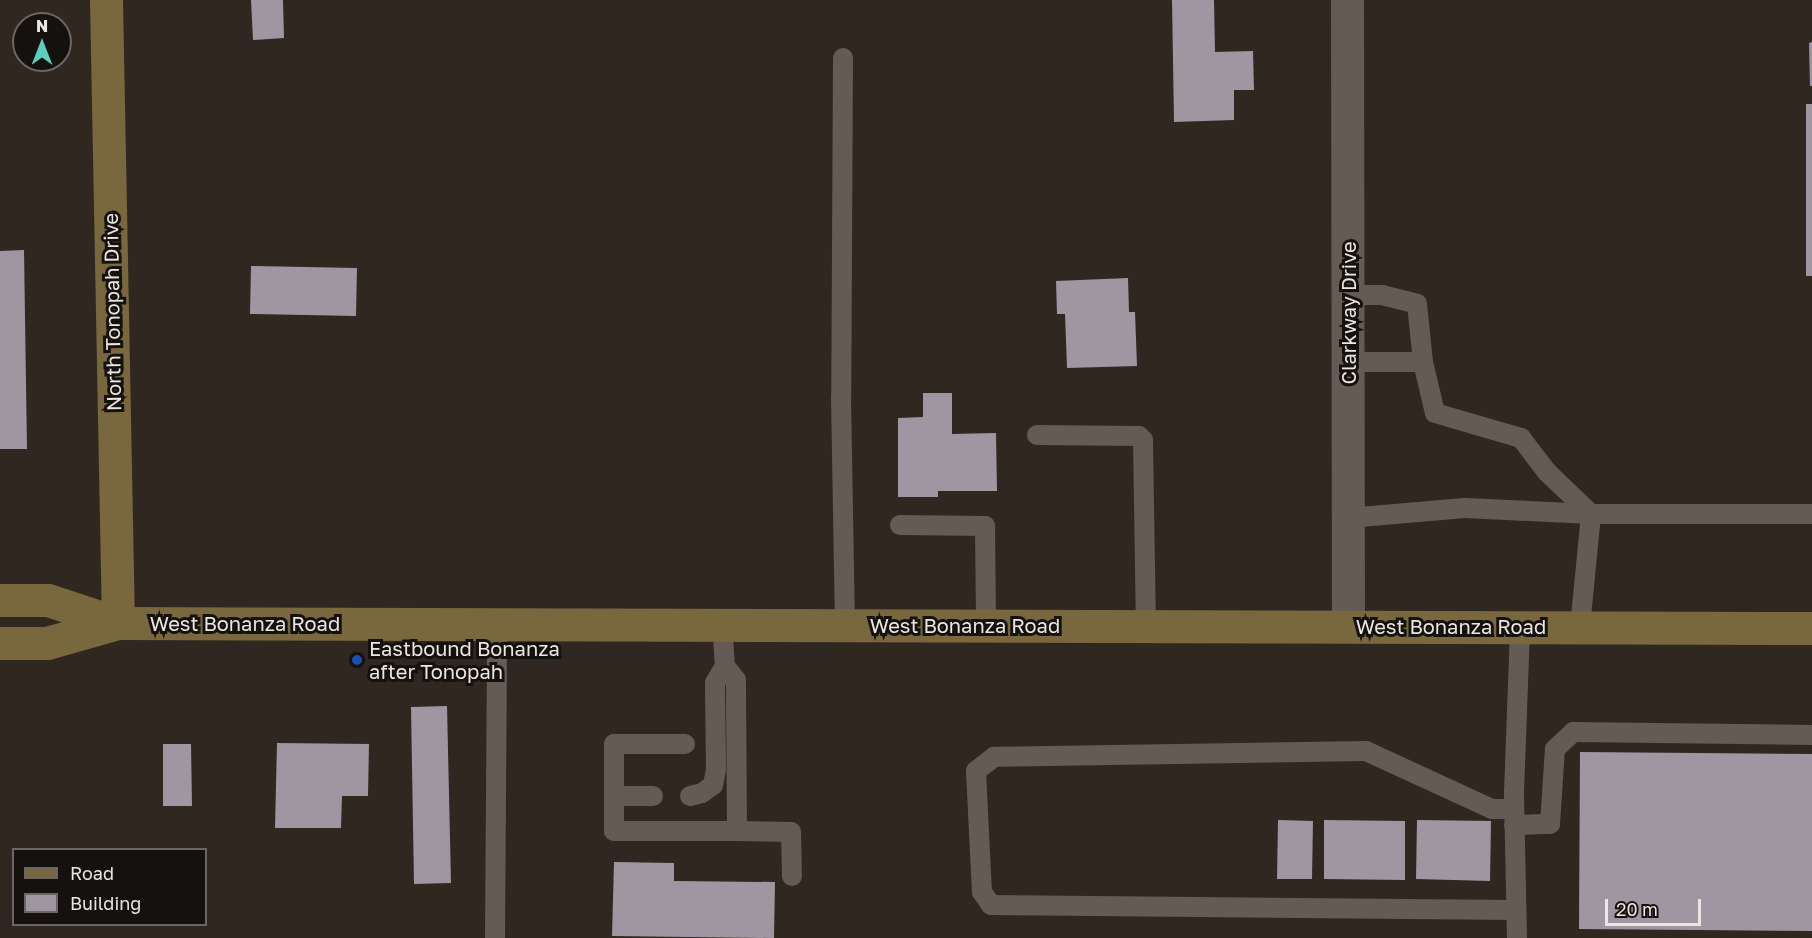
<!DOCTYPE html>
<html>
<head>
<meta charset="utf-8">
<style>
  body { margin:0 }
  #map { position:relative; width:1812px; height:938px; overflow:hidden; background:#302721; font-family:"Golos Text",sans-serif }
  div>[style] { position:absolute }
  .building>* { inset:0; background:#9e97a1 }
  .lane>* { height:20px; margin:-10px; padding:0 10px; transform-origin:10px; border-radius:10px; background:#655b54 }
  .street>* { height:33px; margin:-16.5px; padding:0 16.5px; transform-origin:16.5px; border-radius:16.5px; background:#655b54 }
  .secondary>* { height:33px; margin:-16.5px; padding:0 16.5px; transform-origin:16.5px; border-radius:16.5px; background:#79673d }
  .dots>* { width:16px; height:16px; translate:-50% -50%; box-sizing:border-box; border:3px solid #15110e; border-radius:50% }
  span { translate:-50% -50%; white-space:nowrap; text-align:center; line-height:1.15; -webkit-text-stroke:6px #15110e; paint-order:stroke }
  .street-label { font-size:20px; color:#ece6e2 }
  .poi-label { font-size:20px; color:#ece6e2 }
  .left { translate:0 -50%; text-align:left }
  .legend { position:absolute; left:12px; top:848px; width:195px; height:78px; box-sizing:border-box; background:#15110e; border:2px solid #6b6663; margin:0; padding:8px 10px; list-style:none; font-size:18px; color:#ece6e2 }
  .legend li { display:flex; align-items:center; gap:12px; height:30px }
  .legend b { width:30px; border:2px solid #6b6663 }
  .north { position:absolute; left:12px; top:12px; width:60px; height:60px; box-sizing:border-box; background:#15110e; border:2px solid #6b6663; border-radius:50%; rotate:0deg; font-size:16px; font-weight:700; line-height:24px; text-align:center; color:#ece6e2 }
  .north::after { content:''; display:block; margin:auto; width:21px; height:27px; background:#5bcebc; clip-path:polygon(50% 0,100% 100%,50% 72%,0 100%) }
  .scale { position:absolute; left:1605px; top:899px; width:96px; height:27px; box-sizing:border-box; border:3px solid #ece6e2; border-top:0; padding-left:8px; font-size:18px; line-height:21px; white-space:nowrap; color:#ece6e2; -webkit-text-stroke:4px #15110e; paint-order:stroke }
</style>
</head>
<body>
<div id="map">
  <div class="building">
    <div style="clip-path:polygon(251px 0,283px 0,284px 38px,253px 40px)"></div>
    <div style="clip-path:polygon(1172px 0,1214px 0,1215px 52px,1253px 51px,1254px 90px,1234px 90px,1234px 120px,1174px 122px)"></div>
    <div style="clip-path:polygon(1812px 42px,1812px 86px,1810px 86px,1809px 43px)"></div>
    <div style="clip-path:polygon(1806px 104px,1812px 104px,1812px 276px,1806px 276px)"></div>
    <div style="clip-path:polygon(24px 250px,27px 449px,0 449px,0 251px)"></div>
    <div style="clip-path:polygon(251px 266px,357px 268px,356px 316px,250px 314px)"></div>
    <div style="clip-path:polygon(1128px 278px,1129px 312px,1135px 312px,1137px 366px,1067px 368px,1065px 314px,1057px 314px,1056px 281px)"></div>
    <div style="clip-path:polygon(923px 393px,952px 393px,952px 434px,996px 433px,997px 491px,938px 491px,938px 497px,898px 497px,898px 418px,923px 417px)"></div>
    <div style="clip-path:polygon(447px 706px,451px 883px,414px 884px,411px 707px)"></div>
    <div style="clip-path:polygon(277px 743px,369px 744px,368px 796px,342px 796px,341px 828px,275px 828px)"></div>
    <div style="clip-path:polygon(163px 744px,191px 744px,192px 806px,163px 806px)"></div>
    <div style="clip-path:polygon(1580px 752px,1812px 754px,1812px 931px,1579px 929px)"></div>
    <div style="clip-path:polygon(1278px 820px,1313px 821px,1312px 879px,1277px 879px)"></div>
    <div style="clip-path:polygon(1324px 820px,1405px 821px,1405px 880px,1324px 879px)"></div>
    <div style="clip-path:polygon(1417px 820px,1491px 821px,1490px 881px,1416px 879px)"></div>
    <div style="clip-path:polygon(614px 862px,674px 863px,674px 881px,775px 882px,774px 938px,612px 936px)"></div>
  </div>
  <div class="lane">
    <div style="left:843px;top:58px;width:339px;rotate:90.3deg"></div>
    <div style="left:841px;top:397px;width:227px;rotate:89deg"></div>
    <div style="left:1348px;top:295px;width:34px"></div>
    <div style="left:1382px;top:295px;width:36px;rotate:14deg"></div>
    <div style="left:1417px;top:304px;width:58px;rotate:84.1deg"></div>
    <div style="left:1423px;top:362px;width:52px;rotate:76.8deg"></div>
    <div style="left:1435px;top:413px;width:90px;rotate:16.2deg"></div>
    <div style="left:1521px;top:438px;width:43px;rotate:52.6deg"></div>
    <div style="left:1547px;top:472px;width:61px;rotate:43.7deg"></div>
    <div style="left:1348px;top:362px;width:75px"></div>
    <div style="left:1037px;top:435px;width:102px;rotate:0.6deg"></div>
    <div style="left:1139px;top:436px;width:6px;rotate:45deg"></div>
    <div style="left:1143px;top:440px;width:185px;rotate:89.1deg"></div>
    <div style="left:1348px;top:518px;width:117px;rotate:-4.9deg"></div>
    <div style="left:1465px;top:508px;width:126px;rotate:2.7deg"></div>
    <div style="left:900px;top:525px;width:85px;rotate:0.7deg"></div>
    <div style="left:985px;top:526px;width:99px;rotate:89.4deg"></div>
    <div style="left:1580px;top:627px;width:114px;rotate:-84.4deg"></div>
    <div style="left:1591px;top:514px;width:221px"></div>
    <div style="left:685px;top:744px;width:71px;rotate:180deg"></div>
    <div style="left:614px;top:744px;width:87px;rotate:90deg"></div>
    <div style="left:614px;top:831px;width:123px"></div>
    <div style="left:737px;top:831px;width:151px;rotate:-90.4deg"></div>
    <div style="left:736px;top:680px;width:18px;rotate:-128deg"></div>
    <div style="left:614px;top:796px;width:39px"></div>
    <div style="left:690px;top:796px;width:12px;rotate:-14deg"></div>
    <div style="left:702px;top:793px;width:14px;rotate:-36deg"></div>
    <div style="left:713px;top:785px;width:16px;rotate:-79deg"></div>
    <div style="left:716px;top:769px;width:86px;rotate:-90.7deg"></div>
    <div style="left:715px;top:683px;width:20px;rotate:-60deg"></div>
    <div style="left:725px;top:666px;width:42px;rotate:-94.1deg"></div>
    <div style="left:1514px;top:809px;width:22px;rotate:180deg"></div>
    <div style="left:1492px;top:809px;width:139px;rotate:-155.3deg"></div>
    <div style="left:1366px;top:751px;width:372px;rotate:179.1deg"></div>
    <div style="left:994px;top:757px;width:23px;rotate:142deg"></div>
    <div style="left:976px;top:771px;width:121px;rotate:87.2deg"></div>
    <div style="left:982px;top:892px;width:16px;rotate:55deg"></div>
    <div style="left:991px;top:905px;width:525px;rotate:0.55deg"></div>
    <div style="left:1514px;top:825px;width:36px;rotate:-2deg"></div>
    <div style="left:1550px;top:824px;width:75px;rotate:-86.2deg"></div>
    <div style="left:1555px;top:749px;width:25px;rotate:-43deg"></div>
    <div style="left:1573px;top:732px;width:239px;rotate:0.7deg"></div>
    <div style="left:737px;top:831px;width:54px;rotate:1.1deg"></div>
    <div style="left:791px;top:832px;width:44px;rotate:88.7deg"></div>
    <div style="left:495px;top:938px;width:314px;rotate:-89.6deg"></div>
    <div style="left:1517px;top:938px;width:145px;rotate:-91.2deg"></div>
    <div style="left:1514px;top:793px;width:167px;rotate:-87.9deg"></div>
  </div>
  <div class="street">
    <div style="left:1347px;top:0;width:625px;rotate:89.91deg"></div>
  </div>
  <div class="secondary">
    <div style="left:106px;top:0;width:623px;rotate:88.9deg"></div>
    <div style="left:0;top:600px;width:48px"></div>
    <div style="left:48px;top:600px;width:74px;rotate:18.2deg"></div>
    <div style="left:0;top:643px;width:47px"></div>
    <div style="left:47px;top:643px;width:74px;rotate:-15.7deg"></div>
    <div style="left:118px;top:623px;width:1694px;rotate:0.17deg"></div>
  </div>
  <div class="dots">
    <div style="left:357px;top:660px;background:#1a4fb4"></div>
  </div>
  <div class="street-label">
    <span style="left:112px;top:312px;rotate:-91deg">North Tonopah Drive</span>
    <span style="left:1348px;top:313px;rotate:-90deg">Clarkway Drive</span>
    <span style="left:245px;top:623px">West Bonanza Road</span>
    <span style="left:965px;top:625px">West Bonanza Road</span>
    <span style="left:1451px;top:626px">West Bonanza Road</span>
  </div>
  <div class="poi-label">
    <span class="left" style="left:369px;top:660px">Eastbound Bonanza<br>after Tonopah</span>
  </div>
  <ul class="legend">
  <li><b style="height:8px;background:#79673d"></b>Road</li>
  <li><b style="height:16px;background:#9e97a1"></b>Building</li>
  </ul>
  <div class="north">N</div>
  <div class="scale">20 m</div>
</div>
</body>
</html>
